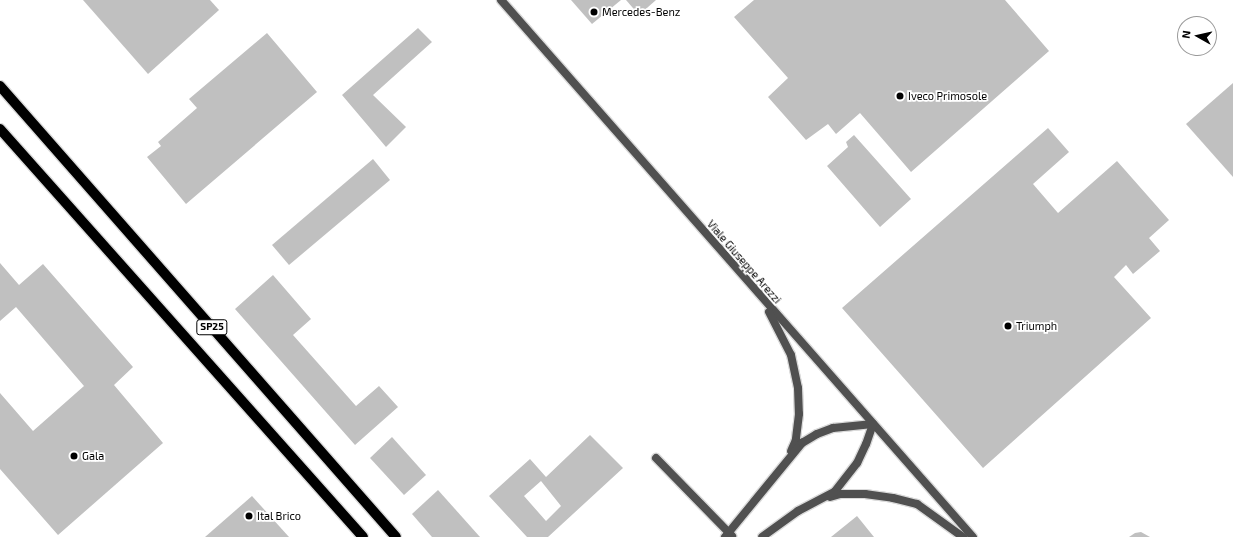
<!DOCTYPE html>
<html>
<head>
<meta charset="utf-8">
<style>
  body { margin:0 }
  #map { position:relative; width:1233px; height:537px; overflow:hidden; background:#fff; font-family:"Exo 2",sans-serif }
  div>[style] { position:absolute }
  .building>* { inset:0; background:#c0c0c0 }
  .roads { filter:drop-shadow(1px 0 #dbdbdb) drop-shadow(-1px 0 #dbdbdb) drop-shadow(0 1px #dbdbdb) drop-shadow(0 -1px #dbdbdb) }
  .street>* { height:8px; margin:-4px; padding:0 4px; transform-origin:4px; border-radius:4px; background:#505050 }
  .primary>* { height:10px; margin:-5px; padding:0 5px; transform-origin:5px; border-radius:5px; background:#000 }
  .dots>* { width:11px; height:11px; translate:-50% -50%; box-sizing:border-box; border:2px solid #fff; border-radius:50% }
  span { translate:-50% -50%; white-space:nowrap; text-align:center; line-height:1.15; -webkit-text-stroke:3.5px #fff; paint-order:stroke }
  .shield-label span { padding:1px 3px; background:#fff; border:1px solid; border-radius:3px; -webkit-text-stroke-width:0 }
  .shield-label { font-size:10px; color:#000; font-weight:700 }
  .poi-label { font-size:11px; color:#000 }
  .left { translate:0 -50%; text-align:left }
  .street-label { font-size:11px; color:#000 }
  .north { position:absolute; left:1177px; top:16px; width:40px; height:40px; box-sizing:border-box; background:#fff; border:1px solid #999; border-radius:50%; rotate:278deg; font-size:11px; font-weight:700; line-height:16px; text-align:center; color:#000 }
  .north::after { content:''; display:block; margin:auto; width:14px; height:18px; background:#000; clip-path:polygon(50% 0,100% 100%,50% 72%,0 100%) }
</style>
</head>
<body>
<div id="map">
  <div class="building">
    <div style="clip-path:polygon(83px 0,210px 0,219px 10px,148px 74px)"></div>
    <div style="clip-path:polygon(571px 0,621px 0,592px 24px)"></div>
    <div style="clip-path:polygon(626px 0,656px 0,639px 15px)"></div>
    <div style="clip-path:polygon(754px 0,1005px 0,1049px 51px,911px 172px,860px 113px,836px 134px,828px 124px,806px 140px,768px 97px,788px 78px,734px 17px)"></div>
    <div style="clip-path:polygon(418px 28px,432px 42px,373px 95px,406px 127px,386px 147px,342px 95px)"></div>
    <div style="clip-path:polygon(267px 33px,317px 92px,186px 204px,147px 157px,161px 146px,158px 142px,197px 108px,189px 99px)"></div>
    <div style="clip-path:polygon(1233px 83px,1233px 177px,1186px 124px)"></div>
    <div style="clip-path:polygon(1048px 128px,1069px 152px,1033px 184px,1058px 213px,1117px 161px,1169px 220px,1149px 238px,1160px 251px,1133px 274px,1126px 265px,1114px 277px,1151px 318px,983px 468px,842px 308px)"></div>
    <div style="clip-path:polygon(854px 135px,911px 199px,880px 227px,827px 166px,848px 147px,846px 142px)"></div>
    <div style="clip-path:polygon(373px 159px,390px 180px,289px 265px,272px 245px)"></div>
    <div style="clip-path:polygon(0 263px,19px 285px,43px 264px,133px 367px,114px 385px,163px 443px,58px 535px,0 469px,0 393px,33px 431px,84px 386px,16px 307px,0 321px)"></div>
    <div style="clip-path:polygon(273px 275px,311px 319px,293px 335px,356px 406px,379px 386px,398px 407px,355px 445px,235px 309px)"></div>
    <div style="clip-path:polygon(evenodd,590px 435px,623px 468px,548px 537px,527px 537px,489px 496px,530px 459px,546px 477px,590px 435px,541px 481px,561px 506px,546px 521px,524px 496px,541px 481px)"></div>
    <div style="clip-path:polygon(392px 437px,426px 475px,404px 495px,370px 458px)"></div>
    <div style="clip-path:polygon(438px 490px,480px 537px,432px 537px,412px 514px)"></div>
    <div style="clip-path:polygon(252px 496px,289px 537px,205px 537px)"></div>
    <div style="clip-path:polygon(857px 516px,874px 537px,831px 537px)"></div>
    <div style="clip-path:polygon(1141px 532px,1150px 537px,1129px 537px,1135px 533px)"></div>
  </div>
  <div class="roads">
    <div class="street">
      <div style="left:501px;top:0;width:715px;rotate:48.69deg"></div>
      <div style="left:769px;top:312px;width:48px;rotate:62.9deg"></div>
      <div style="left:791px;top:355px;width:34px;rotate:78deg"></div>
      <div style="left:798px;top:388px;width:26px;rotate:88deg"></div>
      <div style="left:799px;top:414px;width:26px;rotate:97deg"></div>
      <div style="left:796px;top:440px;width:12px;rotate:114deg"></div>
      <div style="left:656px;top:458px;width:109px;rotate:45.7deg"></div>
      <div style="left:830px;top:497px;width:10px;rotate:-17deg"></div>
      <div style="left:840px;top:494px;width:25px"></div>
      <div style="left:865px;top:494px;width:28px;rotate:8deg"></div>
      <div style="left:893px;top:498px;width:25px;rotate:14deg"></div>
      <div style="left:917px;top:504px;width:57px;rotate:35.7deg"></div>
      <div style="left:725px;top:537px;width:122px;rotate:-50.7deg"></div>
      <div style="left:802px;top:443px;width:17px;rotate:-31deg"></div>
      <div style="left:817px;top:434px;width:17px;rotate:-21deg"></div>
      <div style="left:833px;top:428px;width:40px;rotate:-5.7deg"></div>
      <div style="left:873px;top:424px;width:21px;rotate:109deg"></div>
      <div style="left:866px;top:444px;width:21px;rotate:115deg"></div>
      <div style="left:857px;top:463px;width:37px;rotate:128deg"></div>
      <div style="left:834px;top:492px;width:41px;rotate:152.2deg"></div>
      <div style="left:798px;top:511px;width:44px;rotate:144.2deg"></div>
    </div>
    <div class="primary">
      <div style="left:0;top:86px;width:600px;rotate:48.72deg"></div>
      <div style="left:0;top:129px;width:546px;rotate:48.34deg"></div>
    </div>
  </div>
  <div class="dots">
    <div style="left:594px;top:12px;background:#000"></div>
    <div style="left:900px;top:96px;background:#000"></div>
    <div style="left:1008px;top:326px;background:#000"></div>
    <div style="left:74px;top:456px;background:#000"></div>
    <div style="left:249px;top:516px;background:#000"></div>
  </div>
  <div class="shield-label">
    <span style="left:212px;top:327px">SP25</span>
  </div>
  <div class="poi-label">
    <span class="left" style="left:602px;top:12px">Mercedes-Benz</span>
    <span class="left" style="left:908px;top:96px">Iveco Primosole</span>
    <span class="left" style="left:1016px;top:326px">Triumph</span>
    <span class="left" style="left:82px;top:456px">Gala</span>
    <span class="left" style="left:257px;top:516px">Ital Brico</span>
  </div>
  <div class="street-label">
    <span style="left:744px;top:262px;rotate:49deg">Viale Giuseppe Arezzi</span>
  </div>
  <div class="north">N</div>
</div>
</body>
</html>
